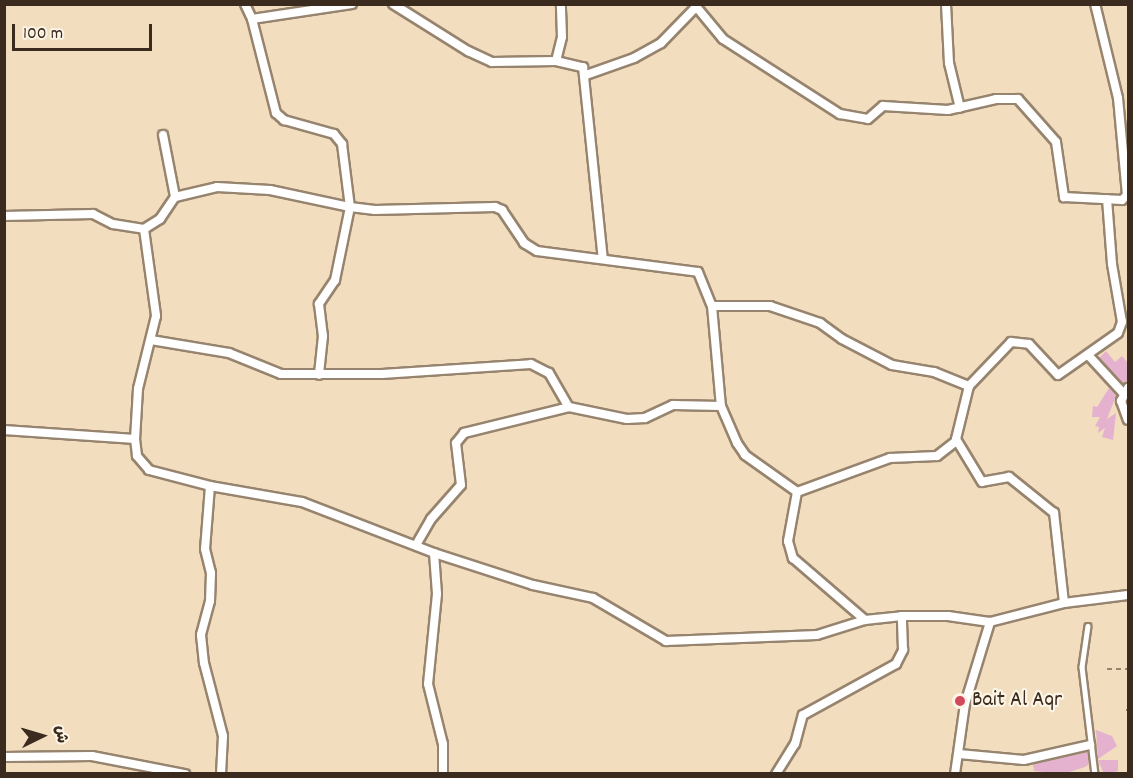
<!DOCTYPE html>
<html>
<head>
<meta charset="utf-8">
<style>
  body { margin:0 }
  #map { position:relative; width:1133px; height:778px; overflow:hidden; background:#f3ddbf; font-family:Dekko,"Playpen Sans Arabic",sans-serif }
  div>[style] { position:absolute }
  .building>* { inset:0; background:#e4b2ce }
  .path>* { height:1.5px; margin-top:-0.75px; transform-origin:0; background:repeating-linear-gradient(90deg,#97846e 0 4.5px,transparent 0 9px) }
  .roads { filter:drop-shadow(2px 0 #97846e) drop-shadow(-2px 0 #97846e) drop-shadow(0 2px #97846e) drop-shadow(0 -2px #97846e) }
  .service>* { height:4.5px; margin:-2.25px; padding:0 2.25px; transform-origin:2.25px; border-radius:2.25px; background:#fff }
  .minor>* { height:8px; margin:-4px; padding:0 4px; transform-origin:4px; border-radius:4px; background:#fff }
  .dots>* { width:16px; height:16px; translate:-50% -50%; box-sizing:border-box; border:3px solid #fcf5e5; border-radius:50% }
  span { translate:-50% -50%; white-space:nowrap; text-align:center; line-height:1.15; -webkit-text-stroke:4.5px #fcf5e5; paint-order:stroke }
  .poi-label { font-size:22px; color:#3b2a1e }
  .left { translate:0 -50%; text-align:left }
  .frame { position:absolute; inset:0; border:6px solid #3b2a1e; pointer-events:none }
  .north { position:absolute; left:12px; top:706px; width:60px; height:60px; -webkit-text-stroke:4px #fcf5e5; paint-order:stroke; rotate:85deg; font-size:16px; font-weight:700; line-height:24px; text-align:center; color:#3b2a1e }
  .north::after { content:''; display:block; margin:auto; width:21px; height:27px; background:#3b2a1e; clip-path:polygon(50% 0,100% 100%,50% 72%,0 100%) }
  .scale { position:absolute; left:12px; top:24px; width:140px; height:27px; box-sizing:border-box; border:3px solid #3b2a1e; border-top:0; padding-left:8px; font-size:18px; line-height:21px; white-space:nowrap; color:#3b2a1e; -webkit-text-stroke:4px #fcf5e5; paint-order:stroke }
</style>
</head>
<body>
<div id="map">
  <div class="building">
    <div style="clip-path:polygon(1106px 351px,1115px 362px,1122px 356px,1128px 363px,1128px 382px,1123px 384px,1099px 358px)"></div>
    <div style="clip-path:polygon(1109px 388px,1116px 396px,1107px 419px,1116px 413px,1113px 440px,1102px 437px,1105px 428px,1098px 433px,1099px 427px,1095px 426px,1100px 417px,1092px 417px,1093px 406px,1097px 407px)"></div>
    <div style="clip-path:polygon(1096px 730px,1112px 736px,1117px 746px,1098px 759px)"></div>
    <div style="clip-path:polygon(1088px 752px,1089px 764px,1085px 767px,1063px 774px,1034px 771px,1033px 764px)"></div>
    <div style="clip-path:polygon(1098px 760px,1118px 760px,1118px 771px,1104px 774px)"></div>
  </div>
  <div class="path">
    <div style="left:1107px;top:669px;width:21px"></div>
    <div style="left:1126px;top:710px;width:2px"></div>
  </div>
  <div class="roads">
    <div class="service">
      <div style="left:1088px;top:626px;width:41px;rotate:98.3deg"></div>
      <div style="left:1082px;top:667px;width:108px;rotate:83.1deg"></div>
    </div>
    <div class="minor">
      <div style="left:245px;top:4px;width:17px;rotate:65deg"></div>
      <div style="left:252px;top:19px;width:97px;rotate:75.7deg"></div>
      <div style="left:276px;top:113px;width:11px;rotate:41deg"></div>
      <div style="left:284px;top:120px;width:52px;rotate:15.6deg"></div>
      <div style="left:334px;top:134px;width:13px;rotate:51deg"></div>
      <div style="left:342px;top:144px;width:64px;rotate:82.8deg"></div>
      <div style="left:350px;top:207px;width:25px;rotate:7deg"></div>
      <div style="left:375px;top:210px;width:120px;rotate:-1.4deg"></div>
      <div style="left:495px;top:207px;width:8px;rotate:23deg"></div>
      <div style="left:502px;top:210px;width:40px;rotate:56deg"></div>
      <div style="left:524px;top:243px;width:15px;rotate:32deg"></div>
      <div style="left:537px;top:251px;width:162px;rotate:7.4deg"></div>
      <div style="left:698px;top:272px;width:37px;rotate:68deg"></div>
      <div style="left:712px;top:306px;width:100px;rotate:84.9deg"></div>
      <div style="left:721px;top:406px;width:40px;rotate:66.6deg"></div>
      <div style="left:737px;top:443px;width:14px;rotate:56deg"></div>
      <div style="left:745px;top:455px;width:64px;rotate:35.4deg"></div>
      <div style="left:797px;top:492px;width:50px;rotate:100.4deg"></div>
      <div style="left:788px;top:541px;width:18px;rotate:74deg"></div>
      <div style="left:793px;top:558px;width:95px;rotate:40.7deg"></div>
      <div style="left:393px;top:4px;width:89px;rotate:32.1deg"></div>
      <div style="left:468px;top:51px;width:26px;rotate:25deg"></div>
      <div style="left:492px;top:62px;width:64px;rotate:-0.9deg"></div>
      <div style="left:556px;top:61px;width:28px;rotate:13deg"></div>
      <div style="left:583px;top:67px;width:193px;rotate:84.1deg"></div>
      <div style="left:694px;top:4px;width:45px;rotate:50.4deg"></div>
      <div style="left:723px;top:39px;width:139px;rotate:32.7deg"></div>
      <div style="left:840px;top:114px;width:28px;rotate:10deg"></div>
      <div style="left:868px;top:119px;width:20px;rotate:-41deg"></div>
      <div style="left:883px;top:106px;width:65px;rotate:3.5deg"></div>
      <div style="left:948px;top:110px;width:49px;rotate:-12.9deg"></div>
      <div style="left:996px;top:99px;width:22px"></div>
      <div style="left:1018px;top:99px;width:57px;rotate:48.5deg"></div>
      <div style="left:1056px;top:142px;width:56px;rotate:81.7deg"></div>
      <div style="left:1064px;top:197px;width:58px;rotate:3deg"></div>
      <div style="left:1122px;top:200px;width:7px;rotate:-45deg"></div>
      <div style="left:1127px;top:195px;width:97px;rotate:-95.3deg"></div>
      <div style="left:1118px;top:98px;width:97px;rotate:-103.7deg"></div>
      <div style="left:946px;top:4px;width:59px;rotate:87.1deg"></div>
      <div style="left:949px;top:63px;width:46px;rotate:76.3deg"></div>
      <div style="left:252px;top:19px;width:101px;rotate:-8.5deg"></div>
      <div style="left:556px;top:61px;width:25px;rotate:-76deg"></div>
      <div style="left:562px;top:37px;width:33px;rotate:-92deg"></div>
      <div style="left:586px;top:75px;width:51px;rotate:-19.5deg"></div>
      <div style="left:634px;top:58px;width:31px;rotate:-29deg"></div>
      <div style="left:661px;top:43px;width:49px;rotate:-45.8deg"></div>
      <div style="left:163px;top:135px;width:63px;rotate:79deg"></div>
      <div style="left:4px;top:216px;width:89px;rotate:-1.3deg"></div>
      <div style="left:93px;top:214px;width:22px;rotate:27deg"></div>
      <div style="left:113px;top:224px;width:31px;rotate:9deg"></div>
      <div style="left:144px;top:229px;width:88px;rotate:82.1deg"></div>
      <div style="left:156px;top:316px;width:75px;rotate:103.9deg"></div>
      <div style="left:138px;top:389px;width:50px;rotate:93.4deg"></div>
      <div style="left:135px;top:439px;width:17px;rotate:83deg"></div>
      <div style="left:137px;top:456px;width:18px;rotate:49deg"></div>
      <div style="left:149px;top:470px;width:63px;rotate:14.7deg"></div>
      <div style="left:210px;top:486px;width:93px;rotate:9.9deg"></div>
      <div style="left:302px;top:502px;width:142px;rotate:21.1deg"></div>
      <div style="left:434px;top:553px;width:104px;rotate:17.9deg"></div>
      <div style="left:533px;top:585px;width:61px;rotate:12.2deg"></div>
      <div style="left:593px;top:598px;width:85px;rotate:30.5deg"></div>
      <div style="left:666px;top:641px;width:151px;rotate:-2.3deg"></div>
      <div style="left:817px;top:635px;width:50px;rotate:-17.4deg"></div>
      <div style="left:865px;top:620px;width:37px;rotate:-6deg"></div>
      <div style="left:902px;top:616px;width:46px"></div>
      <div style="left:948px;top:616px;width:42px;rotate:8.1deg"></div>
      <div style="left:990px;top:622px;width:76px;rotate:-14.4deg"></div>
      <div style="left:1064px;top:603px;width:64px;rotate:-7.1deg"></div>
      <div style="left:144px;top:229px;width:19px;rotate:-32deg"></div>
      <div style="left:160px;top:219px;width:27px;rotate:-56deg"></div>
      <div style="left:175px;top:197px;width:43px;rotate:-13.4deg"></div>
      <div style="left:217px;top:187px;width:53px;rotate:3.2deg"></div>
      <div style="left:270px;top:190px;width:82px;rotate:12deg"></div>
      <div style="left:350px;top:207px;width:75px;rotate:101.6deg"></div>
      <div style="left:335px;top:280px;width:29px;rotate:124deg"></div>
      <div style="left:319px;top:304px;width:32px;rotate:83deg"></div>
      <div style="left:323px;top:336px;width:39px;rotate:96deg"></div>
      <div style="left:712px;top:306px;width:58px"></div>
      <div style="left:770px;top:306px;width:53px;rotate:18.8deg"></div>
      <div style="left:820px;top:323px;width:27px;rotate:36deg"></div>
      <div style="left:842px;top:339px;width:56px;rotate:27.5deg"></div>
      <div style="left:892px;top:365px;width:43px;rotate:9.5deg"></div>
      <div style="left:934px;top:372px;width:38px;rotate:22deg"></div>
      <div style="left:151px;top:340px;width:79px;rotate:9.5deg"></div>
      <div style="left:229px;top:353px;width:56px;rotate:22deg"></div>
      <div style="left:281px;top:374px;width:101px"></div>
      <div style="left:382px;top:374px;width:149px;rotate:-3.8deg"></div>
      <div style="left:531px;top:364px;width:20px;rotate:27deg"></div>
      <div style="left:549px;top:373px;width:39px;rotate:60deg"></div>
      <div style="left:1089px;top:356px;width:50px;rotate:47.4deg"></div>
      <div style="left:1128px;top:388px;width:15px;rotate:118deg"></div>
      <div style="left:1121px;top:401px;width:20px;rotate:70deg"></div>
      <div style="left:4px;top:430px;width:131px;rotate:3.9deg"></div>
      <div style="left:210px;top:486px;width:63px;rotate:94.5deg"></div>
      <div style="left:205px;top:549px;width:25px;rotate:76deg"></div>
      <div style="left:211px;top:573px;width:28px;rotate:92deg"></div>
      <div style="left:210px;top:601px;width:35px;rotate:105deg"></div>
      <div style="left:201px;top:635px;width:28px;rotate:84deg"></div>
      <div style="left:204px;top:663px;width:75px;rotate:75.4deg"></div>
      <div style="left:223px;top:736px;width:38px;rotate:93deg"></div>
      <div style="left:797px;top:492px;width:99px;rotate:-20.1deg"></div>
      <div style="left:890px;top:458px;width:47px;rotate:-2.4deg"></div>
      <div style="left:937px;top:456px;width:24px;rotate:-38deg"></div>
      <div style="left:416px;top:545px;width:30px;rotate:-60deg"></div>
      <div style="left:431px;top:519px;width:45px;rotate:-48.6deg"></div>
      <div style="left:461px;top:485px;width:42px;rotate:-96.8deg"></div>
      <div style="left:456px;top:443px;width:13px;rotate:-51deg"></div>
      <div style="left:464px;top:433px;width:108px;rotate:-13.9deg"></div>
      <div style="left:569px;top:407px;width:59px;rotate:11.7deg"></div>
      <div style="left:627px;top:419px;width:18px;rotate:-3deg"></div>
      <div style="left:645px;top:418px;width:31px;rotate:-25deg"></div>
      <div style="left:673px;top:405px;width:48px;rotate:1.2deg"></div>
      <div style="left:434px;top:553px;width:41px;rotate:85.8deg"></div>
      <div style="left:437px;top:594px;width:90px;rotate:95.7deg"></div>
      <div style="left:428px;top:684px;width:62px;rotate:76deg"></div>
      <div style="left:443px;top:744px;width:30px;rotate:90deg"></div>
      <div style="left:1064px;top:603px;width:91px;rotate:-96.3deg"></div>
      <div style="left:1054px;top:513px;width:58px;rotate:-141.3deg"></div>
      <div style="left:1009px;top:477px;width:27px;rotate:170deg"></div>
      <div style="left:982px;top:482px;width:50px;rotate:-121.2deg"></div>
      <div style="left:956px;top:439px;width:55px;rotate:-76.2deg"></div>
      <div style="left:969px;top:386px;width:61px;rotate:-46.3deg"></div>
      <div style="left:1011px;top:342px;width:18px;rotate:6deg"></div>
      <div style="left:1029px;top:344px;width:42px;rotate:46.9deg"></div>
      <div style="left:1058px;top:375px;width:73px;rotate:-35deg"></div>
      <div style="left:1118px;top:333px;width:12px;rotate:-70deg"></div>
      <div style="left:1122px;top:322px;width:59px;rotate:-99.8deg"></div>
      <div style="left:1112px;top:264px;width:65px;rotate:-94.4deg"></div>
      <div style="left:959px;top:754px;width:65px;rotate:5.3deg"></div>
      <div style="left:1024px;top:760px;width:68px;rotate:-12.8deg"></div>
      <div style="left:4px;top:757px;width:88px;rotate:-0.7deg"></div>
      <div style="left:92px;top:756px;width:95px;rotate:11deg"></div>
      <div style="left:776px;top:774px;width:36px;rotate:-58deg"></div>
      <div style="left:795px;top:744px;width:30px;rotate:-75deg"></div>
      <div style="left:803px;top:715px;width:106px;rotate:-28.7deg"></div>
      <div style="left:896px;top:664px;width:16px;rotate:-63deg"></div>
      <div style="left:903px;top:650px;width:34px;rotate:-92deg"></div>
      <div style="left:955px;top:774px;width:71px;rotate:-81.9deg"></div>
      <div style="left:965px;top:704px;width:86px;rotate:-73deg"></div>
    </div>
  </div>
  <div class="dots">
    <div style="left:960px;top:701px;background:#d1495b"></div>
  </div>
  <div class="poi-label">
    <span class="left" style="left:972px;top:701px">Bait Al Aqr</span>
  </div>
  <div class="frame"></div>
  <div class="north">ش</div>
  <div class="scale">100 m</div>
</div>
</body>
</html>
